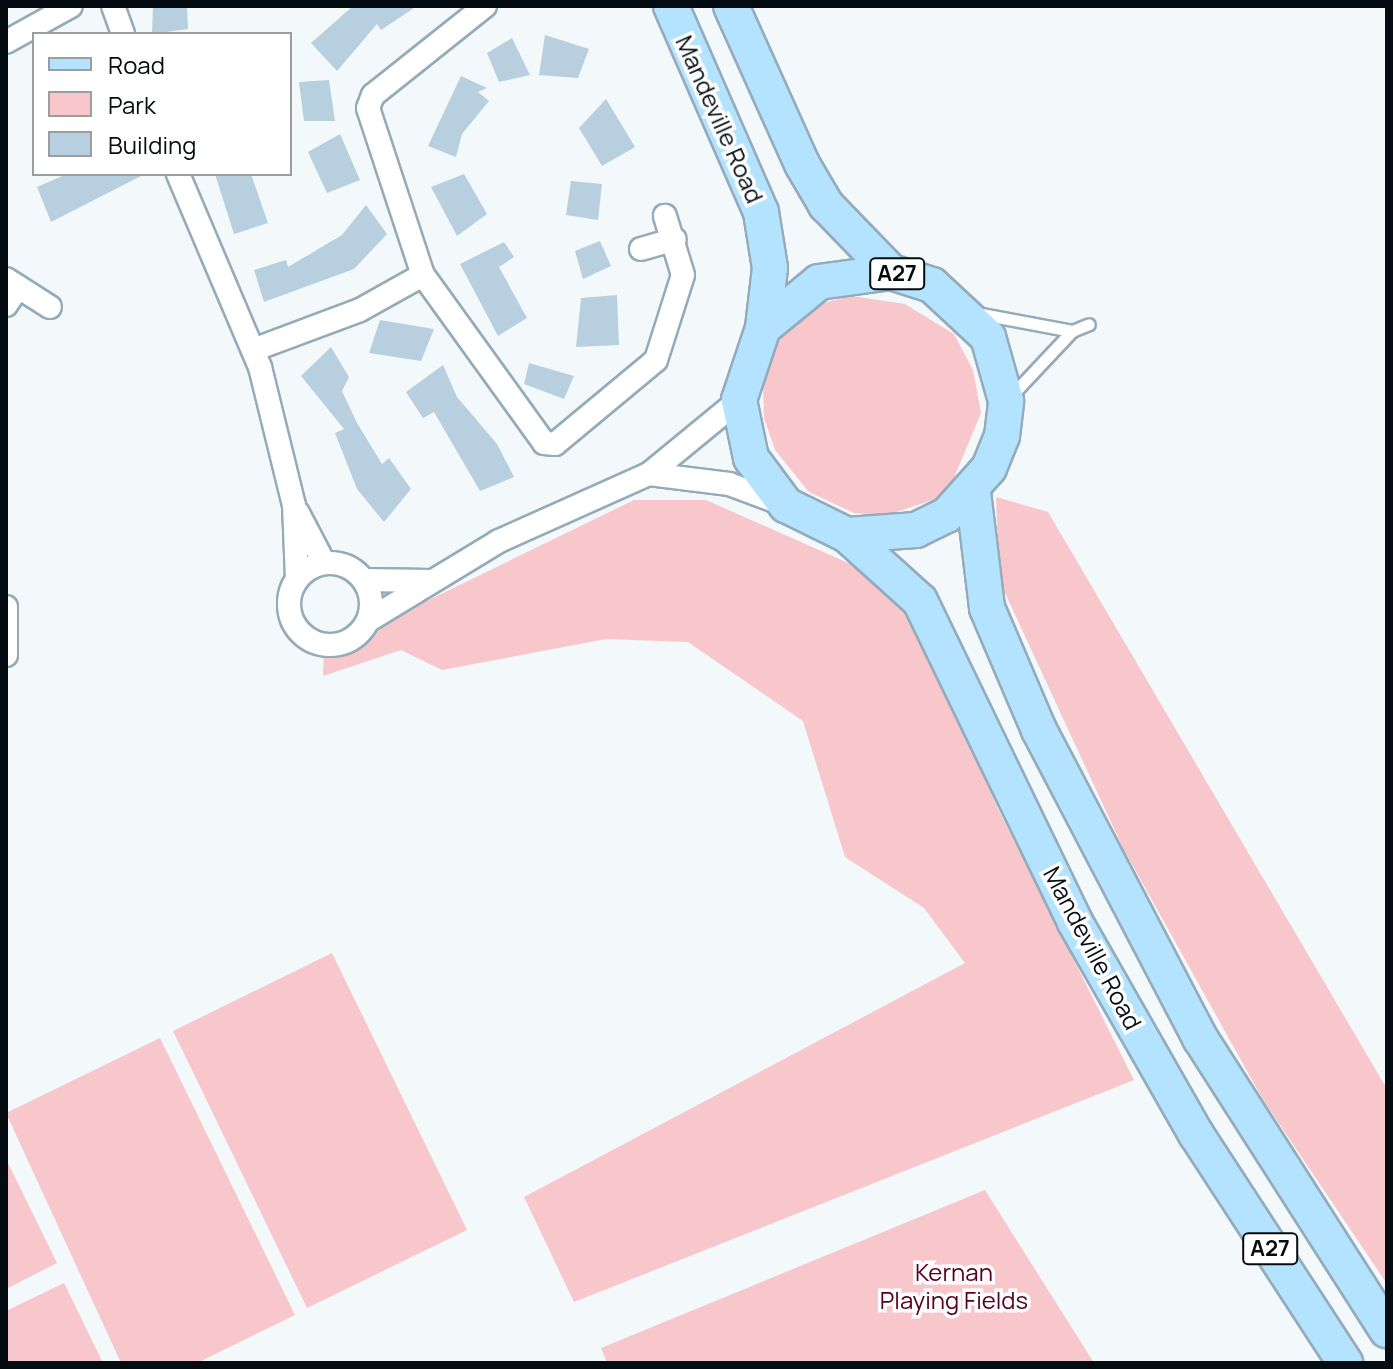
<!DOCTYPE html>
<html>
<head>
<meta charset="utf-8">
<style>
  body { margin:0 }
  #map { position:relative; width:1393px; height:1369px; overflow:hidden; background:#f3f8fb; font-family:Manrope,sans-serif }
  div>[style] { position:absolute }
  .green>* { inset:0; background:#f7c7cc }
  .building>* { inset:0; background:#b7cfde }
  .roads { filter:drop-shadow(2px 0 #94abba) drop-shadow(-2px 0 #94abba) drop-shadow(0 2px #94abba) drop-shadow(0 -2px #94abba) }
  .lane>* { height:11px; margin:-5.5px; padding:0 5.5px; transform-origin:5.5px; border-radius:5.5px; background:#fff }
  .street>* { height:22px; margin:-11px; padding:0 11px; transform-origin:11px; border-radius:11px; background:#fff }
  .street>.ring { margin:-11px; padding:0; box-sizing:content-box; background:none; border:22px solid #fff; border-radius:50% }
  .primary>* { height:34px; margin:-17px; padding:0 17px; transform-origin:17px; border-radius:17px; background:#b4e3ff }
  span { translate:-50% -50%; white-space:nowrap; text-align:center; line-height:1.15; -webkit-text-stroke:7px #fff; paint-order:stroke }
  .shield-label span { padding:2px 6px; background:#fff; border:2px solid; border-radius:6px; -webkit-text-stroke-width:0 }
  .shield-label { font-size:22px; color:#050c11; font-weight:700 }
  .street-label { font-size:24px; color:#050c11 }
  .park-label { font-size:24px; color:#55001d }
  .frame { position:absolute; inset:0; border:8px solid #050c11; pointer-events:none }
  .legend { position:absolute; left:32px; top:32px; width:260px; height:144px; box-sizing:border-box; background:#fff; border:2px solid #9b9ea0; margin:0; padding:10px 14px; list-style:none; font-size:24px; color:#050c11 }
  .legend li { display:flex; align-items:center; gap:16px; height:40px }
  .legend b { width:40px; border:2px solid #9b9ea0 }
</style>
</head>
<body>
<div id="map">
  <div class="green">
    <div style="clip-path:polygon(851px 296px,905px 304px,954px 334px,973px 370px,981px 413px,947px 495px,888px 515px,854px 513px,809px 492px,775px 450px,764px 418px,763px 384px,777px 340px,808px 307px)"></div>
    <div style="clip-path:polygon(996px 497px,1048px 512px,1387px 1089px,1387px 1284px,1262px 1098px,1123px 848px,999px 580px)"></div>
    <div style="clip-path:polygon(634px 500px,706px 500px,900px 586px,998px 809px,1134px 1080px,574px 1302px,524px 1197px,965px 963px,924px 908px,845px 857px,803px 721px,688px 642px,606px 639px,442px 670px,401px 650px,323px 676px,324px 651px)"></div>
    <div style="clip-path:polygon(332px 953px,467px 1230px,307px 1308px,173px 1031px)"></div>
    <div style="clip-path:polygon(160px 1038px,295px 1315px,197px 1363px,121px 1363px,6px 1113px)"></div>
    <div style="clip-path:polygon(6px 1159px,57px 1263px,6px 1289px)"></div>
    <div style="clip-path:polygon(985px 1190px,1094px 1363px,607px 1363px,601px 1348px)"></div>
    <div style="clip-path:polygon(64px 1283px,103px 1363px,6px 1363px,6px 1311px)"></div>
  </div>
  <div class="building">
    <div style="clip-path:polygon(153px 6px,187px 6px,188px 29px,152px 34px)"></div>
    <div style="clip-path:polygon(353px 6px,417px 6px,381px 30px,377px 24px,337px 71px,311px 43px)"></div>
    <div style="clip-path:polygon(545px 35px,589px 49px,578px 78px,539px 75px)"></div>
    <div style="clip-path:polygon(512px 38px,530px 75px,499px 82px,487px 53px)"></div>
    <div style="clip-path:polygon(461px 76px,487px 88px,478px 92px,489px 101px,462px 134px,456px 157px,428px 146px)"></div>
    <div style="clip-path:polygon(329px 80px,335px 121px,304px 121px,299px 82px)"></div>
    <div style="clip-path:polygon(606px 99px,635px 147px,602px 166px,579px 128px)"></div>
    <div style="clip-path:polygon(340px 134px,360px 180px,327px 193px,308px 152px)"></div>
    <div style="clip-path:polygon(67px 174px,145px 174px,51px 222px,37px 187px)"></div>
    <div style="clip-path:polygon(215px 174px,251px 174px,268px 223px,234px 234px)"></div>
    <div style="clip-path:polygon(464px 174px,487px 214px,457px 236px,431px 187px)"></div>
    <div style="clip-path:polygon(571px 181px,602px 184px,598px 220px,566px 215px)"></div>
    <div style="clip-path:polygon(366px 205px,387px 234px,354px 269px,264px 302px,254px 270px,286px 260px,288px 267px,342px 235px)"></div>
    <div style="clip-path:polygon(600px 241px,611px 266px,583px 279px,575px 251px)"></div>
    <div style="clip-path:polygon(504px 242px,514px 257px,499px 267px,527px 318px,498px 336px,460px 264px)"></div>
    <div style="clip-path:polygon(617px 295px,619px 345px,576px 347px,581px 298px)"></div>
    <div style="clip-path:polygon(380px 320px,434px 329px,421px 361px,369px 353px)"></div>
    <div style="clip-path:polygon(331px 347px,349px 377px,342px 391px,357px 423px,382px 464px,389px 458px,411px 489px,384px 522px,357px 489px,335px 433px,344px 429px,301px 376px)"></div>
    <div style="clip-path:polygon(529px 363px,574px 376px,564px 399px,524px 384px)"></div>
    <div style="clip-path:polygon(443px 365px,457px 397px,497px 444px,514px 477px,480px 491px,434px 412px,423px 418px,406px 392px)"></div>
  </div>
  <div class="roads">
    <div class="lane">
      <div style="left:976px;top:313px;width:98px;rotate:10.6deg"></div>
      <div style="left:1009px;top:398px;width:92px;rotate:-46.8deg"></div>
      <div style="left:1072px;top:331px;width:18px;rotate:-22deg"></div>
    </div>
    <div class="street">
      <div style="left:113px;top:6px;width:30px;rotate:70deg"></div>
      <div style="left:485px;top:6px;width:143px;rotate:141.5deg"></div>
      <div style="left:373px;top:95px;width:14px;rotate:111deg"></div>
      <div style="left:368px;top:108px;width:176px;rotate:71.8deg"></div>
      <div style="left:423px;top:275px;width:207px;rotate:54.2deg"></div>
      <div style="left:544px;top:443px;width:11px;rotate:5deg"></div>
      <div style="left:555px;top:444px;width:131px;rotate:-39.7deg"></div>
      <div style="left:656px;top:360px;width:89px;rotate:-72.4deg"></div>
      <div style="left:683px;top:275px;width:62px;rotate:-107deg"></div>
      <div style="left:6px;top:42px;width:74px;rotate:-29deg"></div>
      <div style="left:178px;top:174px;width:210px;rotate:67deg"></div>
      <div style="left:260px;top:367px;width:142px;rotate:76.2deg"></div>
      <div style="left:294px;top:505px;width:74px;rotate:87.7deg"></div>
      <div style="left:641px;top:249px;width:35px;rotate:-16deg"></div>
      <div style="left:6px;top:279px;width:52px;rotate:32.5deg"></div>
      <div style="left:6px;top:305px;width:22px;rotate:-56deg"></div>
      <div style="left:253px;top:350px;width:114px;rotate:-20.5deg"></div>
      <div style="left:360px;top:310px;width:72px;rotate:-29.1deg"></div>
      <div style="left:649px;top:474px;width:81px;rotate:7.1deg"></div>
      <div style="left:729px;top:484px;width:58px;rotate:20.3deg"></div>
      <div style="left:298px;top:513px;width:56px;rotate:62.5deg"></div>
      <div class="ring" style="left:289px;top:563px;width:60px;height:60px"></div>
      <div style="left:364px;top:580px;width:66px;rotate:0.9deg"></div>
      <div style="left:6px;top:607px;width:48px;rotate:90deg"></div>
      <div style="left:369px;top:620px;width:152px;rotate:-31.3deg"></div>
      <div style="left:499px;top:541px;width:164px;rotate:-24.1deg"></div>
      <div style="left:649px;top:474px;width:117px;rotate:-39.4deg"></div>
    </div>
    <div class="primary">
      <div style="left:671px;top:6px;width:225px;rotate:66.4deg"></div>
      <div style="left:761px;top:212px;width:57px;rotate:80.9deg"></div>
      <div style="left:770px;top:268px;width:60px;rotate:96.7deg"></div>
      <div style="left:731px;top:6px;width:173px;rotate:65.8deg"></div>
      <div style="left:802px;top:164px;width:48px;rotate:59.7deg"></div>
      <div style="left:826px;top:205px;width:93px;rotate:45.9deg"></div>
      <div style="left:973px;top:492px;width:117px;rotate:83.1deg"></div>
      <div style="left:987px;top:608px;width:133px;rotate:66.9deg"></div>
      <div style="left:1039px;top:730px;width:348px;rotate:62.4deg"></div>
      <div style="left:1200px;top:1038px;width:347px;rotate:57.4deg"></div>
      <div style="left:847px;top:535px;width:69px;rotate:-4.1deg"></div>
      <div style="left:916px;top:530px;width:34px;rotate:-26deg"></div>
      <div style="left:947px;top:515px;width:63px;rotate:-48.2deg"></div>
      <div style="left:989px;top:468px;width:35px;rotate:-68deg"></div>
      <div style="left:1002px;top:436px;width:35px;rotate:-83deg"></div>
      <div style="left:1006px;top:401px;width:66px;rotate:-105.7deg"></div>
      <div style="left:988px;top:337px;width:76px;rotate:-137.1deg"></div>
      <div style="left:932px;top:285px;width:43px;rotate:-162.4deg"></div>
      <div style="left:891px;top:272px;width:73px;rotate:172.1deg"></div>
      <div style="left:819px;top:282px;width:72px;rotate:140.6deg"></div>
      <div style="left:763px;top:328px;width:76px;rotate:108.4deg"></div>
      <div style="left:739px;top:400px;width:59px;rotate:78.3deg"></div>
      <div style="left:751px;top:458px;width:59px;rotate:53.3deg"></div>
      <div style="left:786px;top:505px;width:68px;rotate:26.2deg"></div>
      <div style="left:847px;top:535px;width:98px;rotate:42.1deg"></div>
      <div style="left:920px;top:601px;width:356px;rotate:64.2deg"></div>
      <div style="left:1075px;top:922px;width:244px;rotate:60.3deg"></div>
      <div style="left:1196px;top:1134px;width:273px;rotate:56.9deg"></div>
    </div>
  </div>
  <div class="shield-label">
    <span style="left:897px;top:274px">A27</span>
    <span style="left:1270px;top:1249px">A27</span>
  </div>
  <div class="street-label">
    <span style="left:720px;top:119px;rotate:66deg">Mandeville Road</span>
    <span style="left:1093px;top:948px;rotate:62deg">Mandeville Road</span>
  </div>
  <div class="park-label">
    <span style="left:954px;top:1286px">Kernan<br>Playing Fields</span>
  </div>
  <div class="frame"></div>
  <ul class="legend">
  <li><b style="height:10px;background:#b4e3ff"></b>Road</li>
  <li><b style="height:22px;background:#f7c7cc"></b>Park</li>
  <li><b style="height:22px;background:#b7cfde"></b>Building</li>
  </ul>
</div>
</body>
</html>
